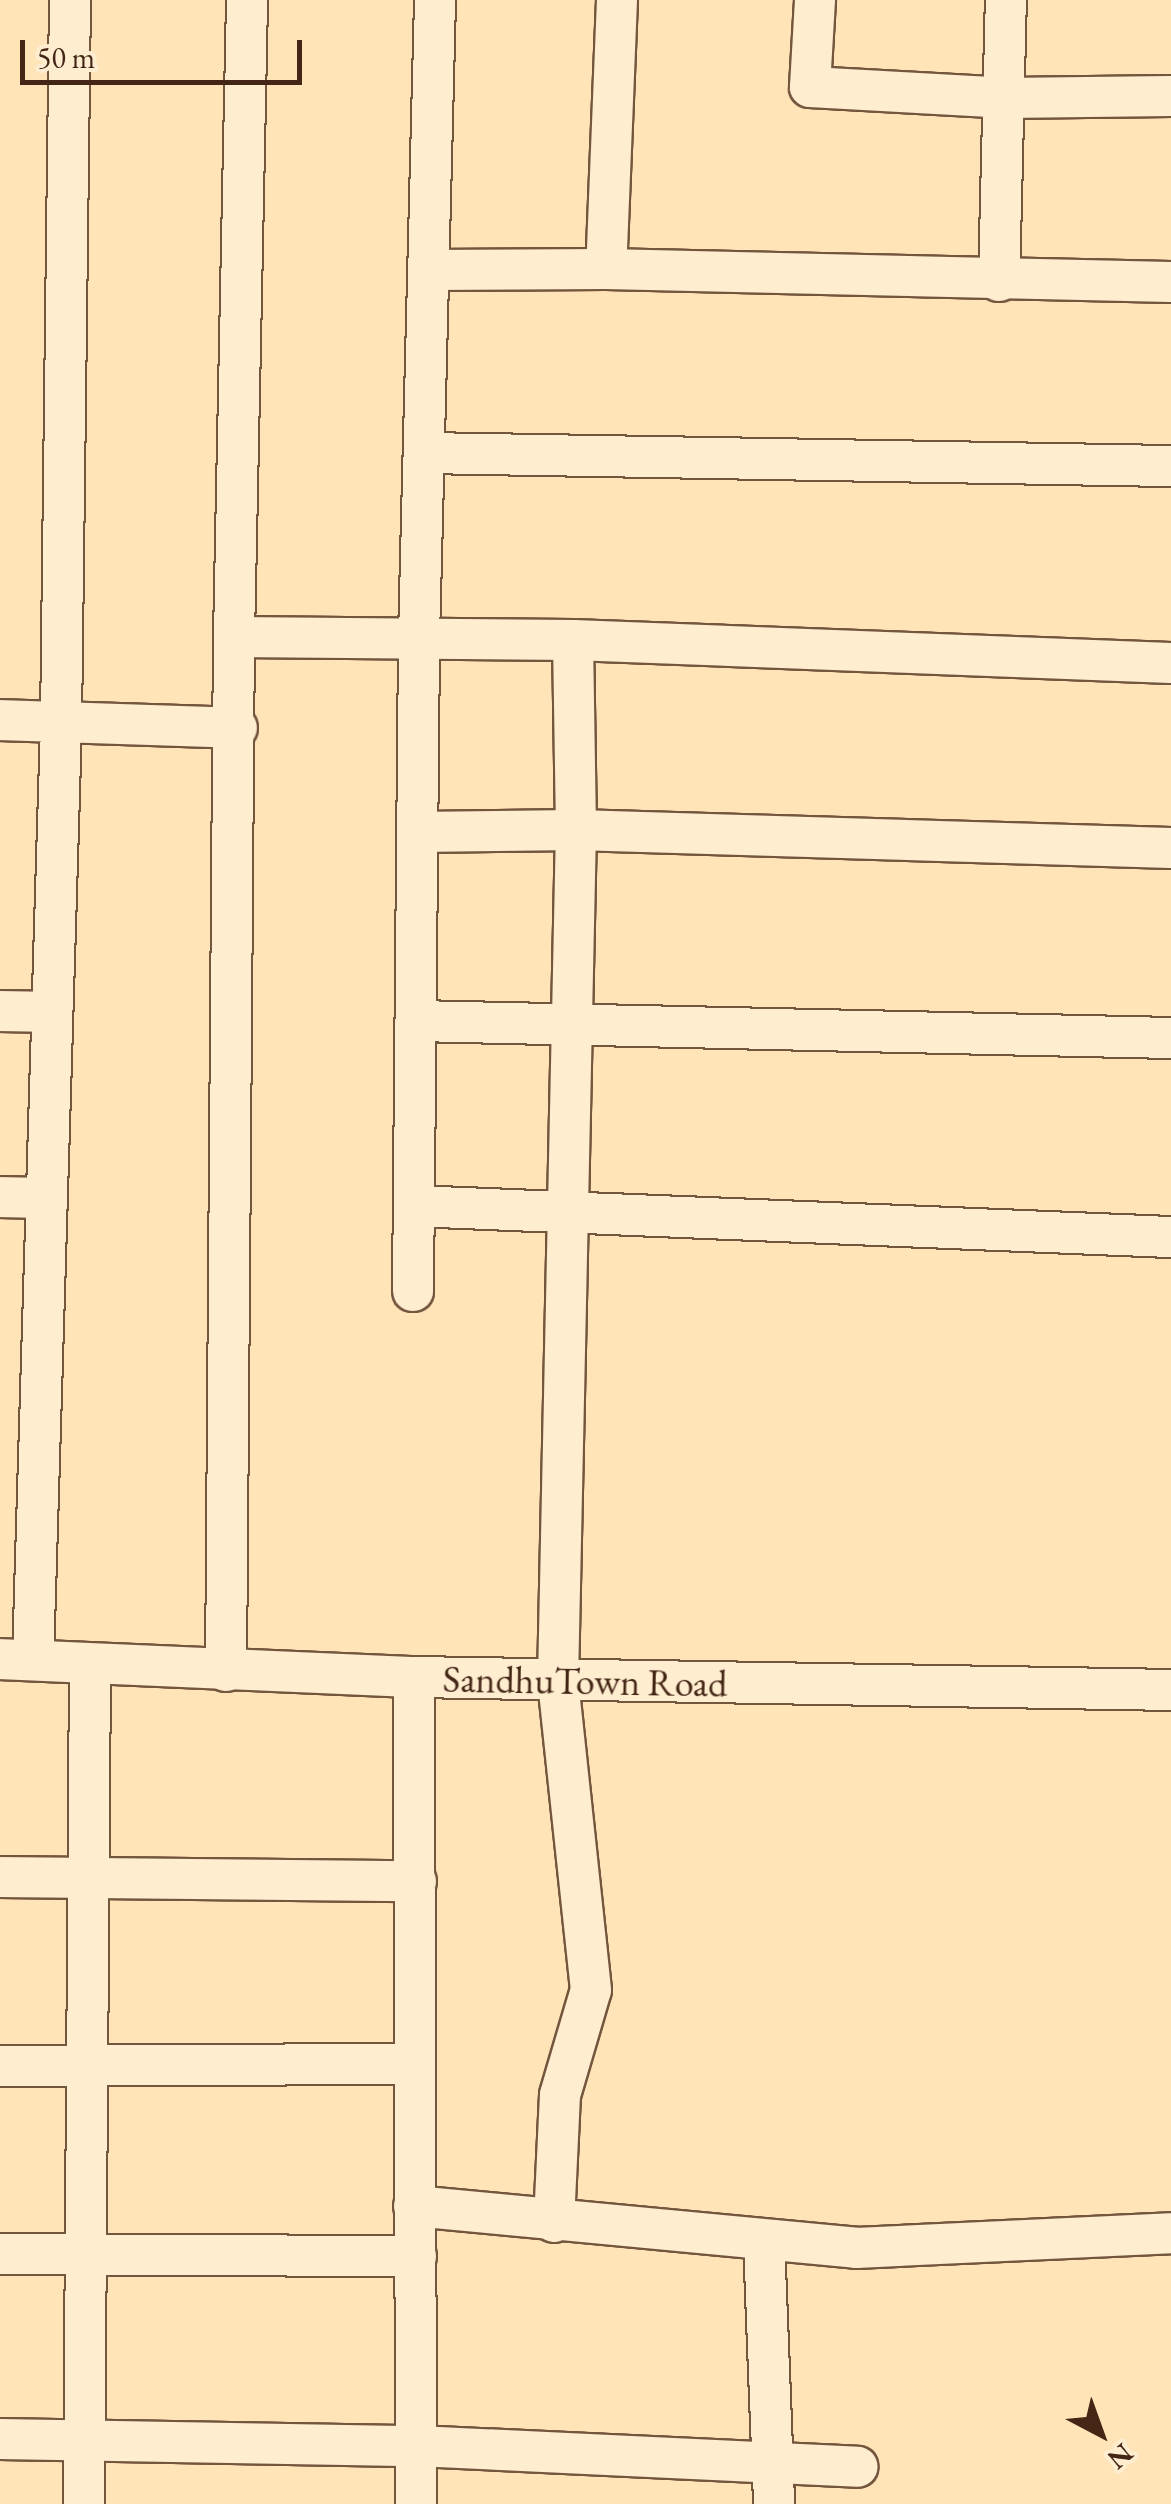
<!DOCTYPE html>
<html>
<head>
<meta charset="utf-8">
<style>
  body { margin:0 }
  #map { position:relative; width:1171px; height:2504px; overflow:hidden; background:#ffe4b7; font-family:"EB Garamond",serif }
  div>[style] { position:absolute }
  .roads { filter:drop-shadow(2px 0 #73563e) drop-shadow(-2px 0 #73563e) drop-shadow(0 2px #73563e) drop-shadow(0 -2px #73563e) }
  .street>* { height:40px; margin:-20px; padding:0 20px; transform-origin:20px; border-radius:20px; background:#ffedd0 }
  span { translate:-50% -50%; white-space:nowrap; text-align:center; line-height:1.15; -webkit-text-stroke:8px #ffedd0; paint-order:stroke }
  .street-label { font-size:38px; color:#442616 }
  .north { position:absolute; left:1051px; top:2384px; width:100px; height:100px; -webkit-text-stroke:8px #ffedd0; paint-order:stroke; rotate:139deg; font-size:28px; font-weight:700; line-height:40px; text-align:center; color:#442616 }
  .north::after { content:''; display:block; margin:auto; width:35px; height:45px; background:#442616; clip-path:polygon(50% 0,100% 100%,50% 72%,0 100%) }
  .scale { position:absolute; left:20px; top:40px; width:282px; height:45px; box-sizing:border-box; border:5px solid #442616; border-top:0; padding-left:12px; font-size:30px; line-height:35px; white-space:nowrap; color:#442616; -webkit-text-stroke:8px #ffedd0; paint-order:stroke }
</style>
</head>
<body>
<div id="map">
  <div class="roads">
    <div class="street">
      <div style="left:617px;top:0;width:269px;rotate:92.3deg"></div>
      <div style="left:606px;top:269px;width:565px;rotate:1.32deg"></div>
      <div style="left:815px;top:0;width:87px;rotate:93.3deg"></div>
      <div style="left:810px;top:87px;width:194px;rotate:3.2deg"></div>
      <div style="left:1004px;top:98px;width:167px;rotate:-0.7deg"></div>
      <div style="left:428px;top:270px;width:178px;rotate:-0.3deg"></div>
      <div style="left:999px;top:281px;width:281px;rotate:-88.6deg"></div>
      <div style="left:424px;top:453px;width:747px;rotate:1deg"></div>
      <div style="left:234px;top:637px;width:339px;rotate:0.5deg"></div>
      <div style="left:573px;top:640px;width:598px;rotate:2.2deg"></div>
      <div style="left:0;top:720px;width:237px;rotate:1.9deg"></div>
      <div style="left:417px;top:832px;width:159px;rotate:-0.7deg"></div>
      <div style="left:576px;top:830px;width:595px;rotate:1.73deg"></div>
      <div style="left:0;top:1011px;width:51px;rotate:1.1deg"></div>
      <div style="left:416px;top:1021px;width:755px;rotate:1.29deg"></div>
      <div style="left:0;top:1197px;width:46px;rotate:1.2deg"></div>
      <div style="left:414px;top:1206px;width:758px;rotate:2.35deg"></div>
      <div style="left:413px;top:1291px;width:654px;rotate:-89.47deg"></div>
      <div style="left:419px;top:637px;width:637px;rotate:-88.56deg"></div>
      <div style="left:0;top:1659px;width:414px;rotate:2.5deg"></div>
      <div style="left:414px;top:1677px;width:757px;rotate:0.98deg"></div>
      <div style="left:33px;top:1659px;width:935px;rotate:-88.28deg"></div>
      <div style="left:61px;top:724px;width:724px;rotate:-89.29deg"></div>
      <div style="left:226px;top:1671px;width:1034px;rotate:-89.56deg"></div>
      <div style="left:234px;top:637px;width:637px;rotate:-88.83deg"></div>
      <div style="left:414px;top:1677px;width:827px;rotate:89.86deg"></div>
      <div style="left:0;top:1877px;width:416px;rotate:0.6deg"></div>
      <div style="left:0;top:2066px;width:414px;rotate:-0.3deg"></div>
      <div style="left:414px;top:2206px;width:444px;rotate:5.4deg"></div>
      <div style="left:856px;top:2248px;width:315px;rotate:-2.7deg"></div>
      <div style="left:554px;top:2222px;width:127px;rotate:-87.3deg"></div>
      <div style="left:560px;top:2095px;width:109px;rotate:-73.6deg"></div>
      <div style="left:591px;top:1990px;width:311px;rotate:-96.1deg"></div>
      <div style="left:558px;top:1681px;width:851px;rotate:-88.79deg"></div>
      <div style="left:576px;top:830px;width:190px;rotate:-90.9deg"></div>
      <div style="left:764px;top:2241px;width:263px;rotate:87.8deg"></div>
      <div style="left:0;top:2254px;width:416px;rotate:0.3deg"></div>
      <div style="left:0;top:2439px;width:417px;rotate:1deg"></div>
      <div style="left:417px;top:2446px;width:441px;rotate:2.7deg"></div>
      <div style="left:84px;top:2504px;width:837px;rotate:-89.59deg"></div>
    </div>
  </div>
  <div class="street-label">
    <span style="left:585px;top:1681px;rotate:1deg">SandhuTown Road</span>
  </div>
  <div class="north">N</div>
  <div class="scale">50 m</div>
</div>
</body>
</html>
